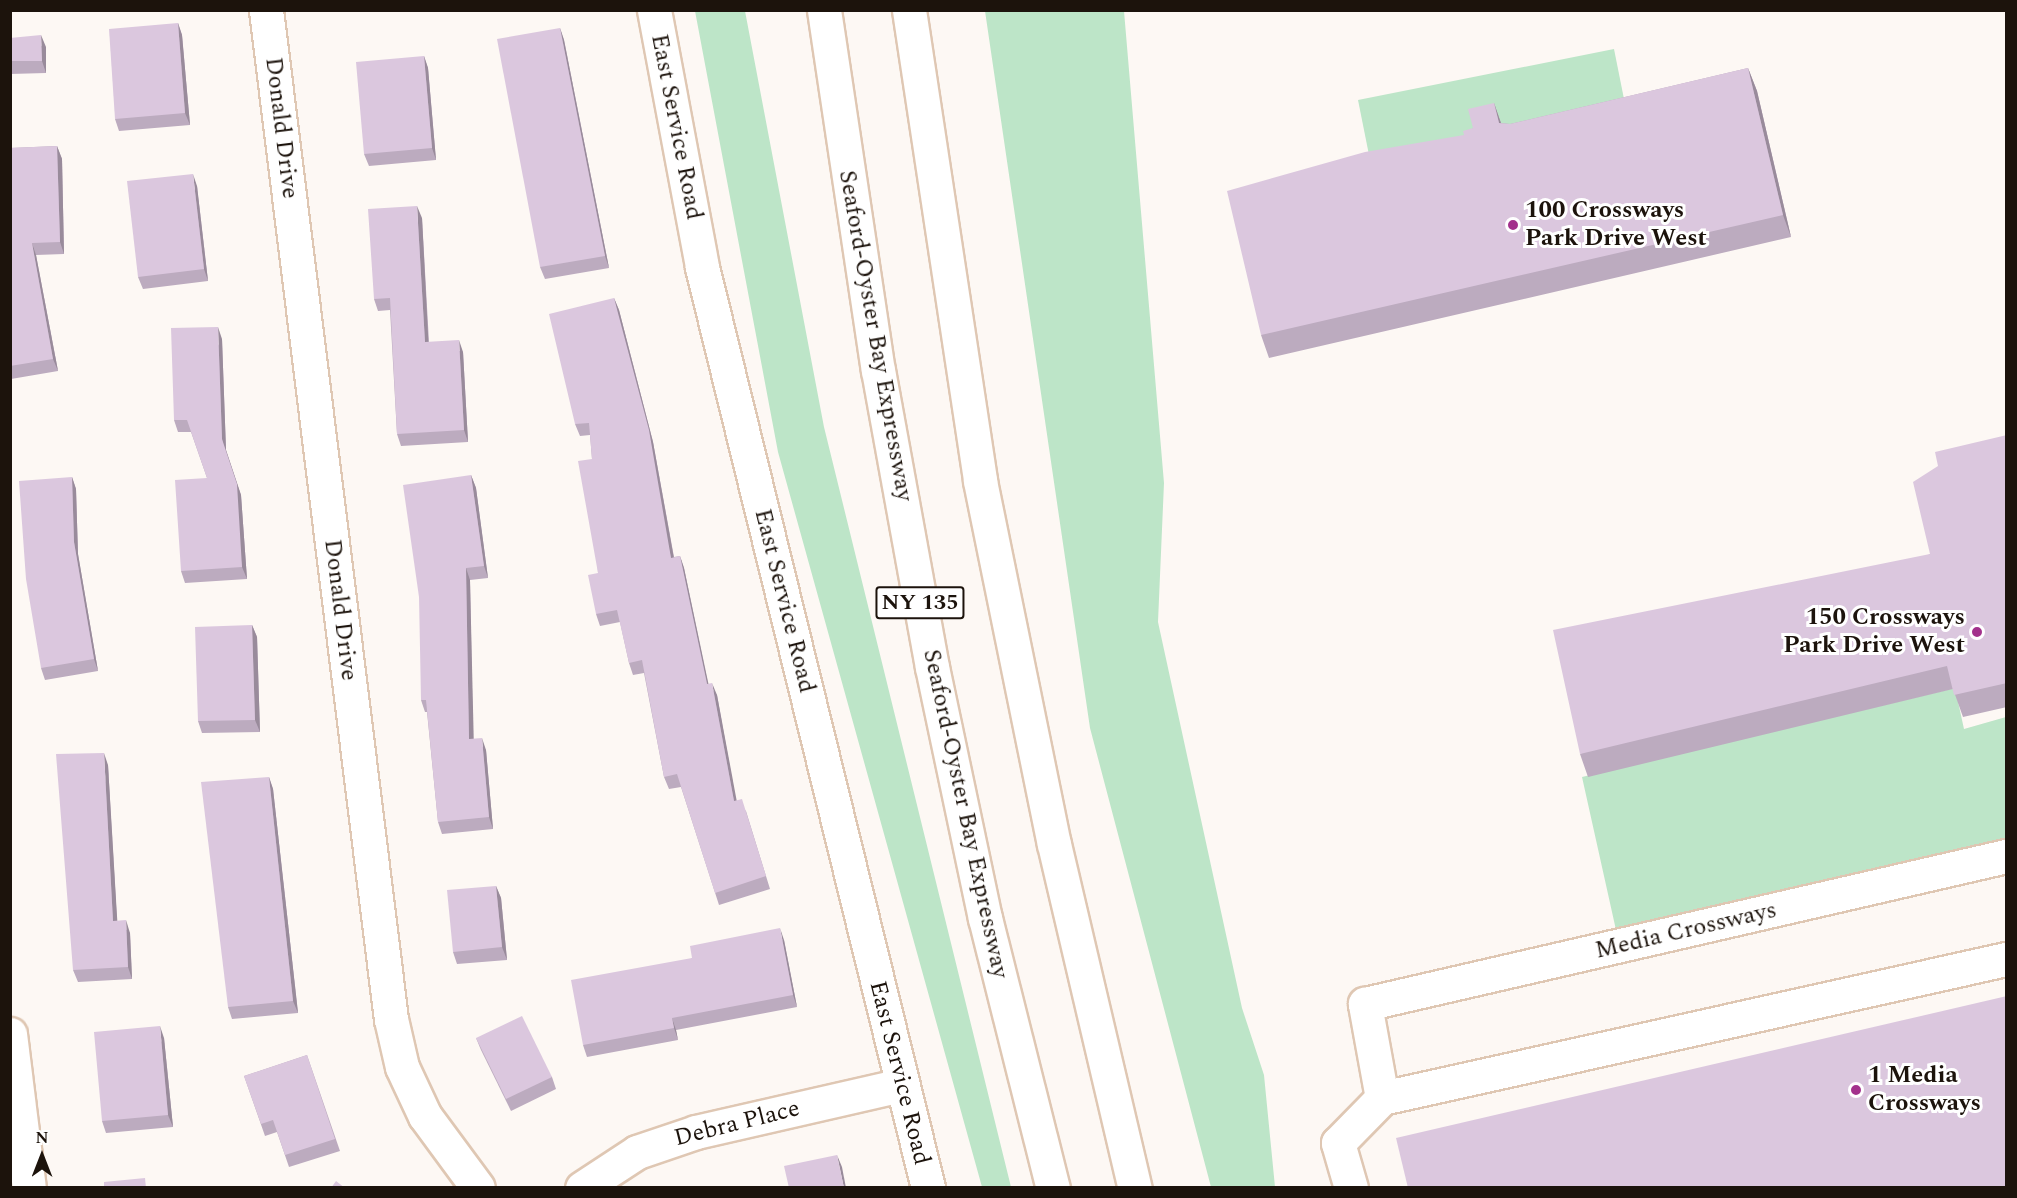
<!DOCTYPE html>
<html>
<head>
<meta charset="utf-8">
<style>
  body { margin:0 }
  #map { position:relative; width:2017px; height:1198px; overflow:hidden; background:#fdf8f4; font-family:Spectral,serif }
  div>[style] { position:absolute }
  .green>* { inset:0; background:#bde5c8 }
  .roads { filter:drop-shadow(2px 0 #dfc7b3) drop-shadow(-2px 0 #dfc7b3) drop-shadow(0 2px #dfc7b3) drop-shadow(0 -2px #dfc7b3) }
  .minor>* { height:33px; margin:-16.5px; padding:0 16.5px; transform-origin:16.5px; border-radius:16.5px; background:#fff }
  .highway>* { height:33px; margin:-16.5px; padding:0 16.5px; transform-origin:16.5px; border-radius:16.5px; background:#fff }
  .wall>* { inset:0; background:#bcabbf }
  .shaded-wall>* { inset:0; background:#998b9b }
  .building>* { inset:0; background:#dbc7de }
  .dots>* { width:16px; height:16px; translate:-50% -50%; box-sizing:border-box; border:3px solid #fff; border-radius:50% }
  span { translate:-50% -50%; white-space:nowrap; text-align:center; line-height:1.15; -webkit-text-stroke:6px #fff; paint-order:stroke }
  .shield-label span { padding:2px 4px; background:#fff; border:2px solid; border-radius:4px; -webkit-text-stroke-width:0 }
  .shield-label { font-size:22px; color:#1c130c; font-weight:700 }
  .street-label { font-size:24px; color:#1c130c }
  .poi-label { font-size:24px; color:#1c130c; font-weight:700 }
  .left { translate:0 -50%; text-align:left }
  .right { translate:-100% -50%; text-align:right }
  .frame { position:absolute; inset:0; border:12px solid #1c130c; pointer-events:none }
  .north { position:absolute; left:12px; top:1126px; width:60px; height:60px; -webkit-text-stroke:4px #fff; paint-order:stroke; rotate:0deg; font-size:16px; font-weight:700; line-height:24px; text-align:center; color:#1c130c }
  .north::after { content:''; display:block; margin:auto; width:21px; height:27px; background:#1c130c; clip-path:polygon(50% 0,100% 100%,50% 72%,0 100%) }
</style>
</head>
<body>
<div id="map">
  <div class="green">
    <div style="clip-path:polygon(695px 11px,745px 11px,824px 427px,1011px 1187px,982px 1187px,778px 452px)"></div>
    <div style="clip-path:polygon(985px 11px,1124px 11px,1164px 483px,1158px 622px,1242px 1008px,1264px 1075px,1275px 1187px,1211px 1187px,1090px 728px)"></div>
    <div style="clip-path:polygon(1614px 49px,1629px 124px,1373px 175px,1358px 100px)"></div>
    <div style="clip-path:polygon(1955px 688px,1964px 729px,2006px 717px,2006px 852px,1618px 939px,1582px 777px)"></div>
  </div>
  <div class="roads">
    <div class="minor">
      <div style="left:266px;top:10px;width:1017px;rotate:82.94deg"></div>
      <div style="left:391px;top:1019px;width:49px;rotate:77.1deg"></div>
      <div style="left:402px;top:1067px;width:54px;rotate:64.9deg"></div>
      <div style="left:425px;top:1116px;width:89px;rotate:53.6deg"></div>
      <div style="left:654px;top:10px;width:261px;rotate:79.4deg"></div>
      <div style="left:702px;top:267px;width:948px;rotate:76.21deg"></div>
      <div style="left:10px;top:1034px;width:155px;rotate:83deg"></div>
      <div style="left:1382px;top:1098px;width:639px;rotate:-12.56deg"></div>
      <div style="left:582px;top:1188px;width:66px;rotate:-33.2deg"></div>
      <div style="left:637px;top:1152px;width:62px;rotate:-18.7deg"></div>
      <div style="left:696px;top:1132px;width:211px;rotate:-12.9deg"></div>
      <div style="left:1351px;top:1188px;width:47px;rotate:-106.1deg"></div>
      <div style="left:1338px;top:1143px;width:63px;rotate:-45.6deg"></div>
      <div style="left:1382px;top:1098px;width:96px;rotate:-100.3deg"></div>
      <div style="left:1365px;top:1004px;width:658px;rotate:-13deg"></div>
    </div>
    <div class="highway">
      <div style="left:824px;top:10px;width:364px;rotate:81.5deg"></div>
      <div style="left:878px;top:370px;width:302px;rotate:79.7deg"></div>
      <div style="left:932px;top:667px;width:257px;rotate:78.1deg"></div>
      <div style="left:985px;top:918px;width:278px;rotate:75.9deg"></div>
      <div style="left:909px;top:10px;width:476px;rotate:81.4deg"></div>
      <div style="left:980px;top:481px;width:370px;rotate:78.5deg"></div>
      <div style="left:1054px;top:844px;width:353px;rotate:76.8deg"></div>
    </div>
  </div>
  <div class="wall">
    <div style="clip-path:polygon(346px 10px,369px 10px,347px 12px)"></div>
    <div style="clip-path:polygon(178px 23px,182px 35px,190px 125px,119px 131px,115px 119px)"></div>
    <div style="clip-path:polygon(560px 28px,564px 40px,609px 268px,545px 279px,540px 267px)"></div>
    <div style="clip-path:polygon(10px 38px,46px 47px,46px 73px,10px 74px)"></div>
    <div style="clip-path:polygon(424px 56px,428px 68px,436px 160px,369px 166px,364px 154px)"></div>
    <div style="clip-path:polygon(1748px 68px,1757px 91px,1791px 237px,1269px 358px,1261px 335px,1464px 135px,1473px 128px,1494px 103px,1501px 123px,1510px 124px)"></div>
    <div style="clip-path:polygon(57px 146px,62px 159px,64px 254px,36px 255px,58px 371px,11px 379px,10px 148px)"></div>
    <div style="clip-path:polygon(197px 186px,208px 281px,143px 289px,138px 277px)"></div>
    <div style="clip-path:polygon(422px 218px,429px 342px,463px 352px,468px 442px,401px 446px,397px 434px,390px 310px,378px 311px,374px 299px)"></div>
    <div style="clip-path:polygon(614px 298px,619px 310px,653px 442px,674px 557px,680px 556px,684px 568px,708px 684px,717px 695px,736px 801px,746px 811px,770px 889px,719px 905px,681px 787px,669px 789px,664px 777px,644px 673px,633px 675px,629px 663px,620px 622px,600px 626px,596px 614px,598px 573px,592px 459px,590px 435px,580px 436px,575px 424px)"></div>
    <div style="clip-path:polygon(222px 339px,226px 450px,241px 495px,247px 579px,185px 583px,181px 571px,207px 478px,191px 432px,178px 432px,174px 420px)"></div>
    <div style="clip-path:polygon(2007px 435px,2007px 707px,1963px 717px,1953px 689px,1588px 777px,1580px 754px,1930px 554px)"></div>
    <div style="clip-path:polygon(471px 475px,476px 488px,488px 578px,470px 580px,473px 739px,486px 750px,493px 829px,442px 834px,438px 822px,427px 712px,425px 712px,421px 700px)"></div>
    <div style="clip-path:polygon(72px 477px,76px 489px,78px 554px,98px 671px,45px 680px,41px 668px)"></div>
    <div style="clip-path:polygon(252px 625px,257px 637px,260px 732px,202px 733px,198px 721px)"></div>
    <div style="clip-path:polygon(108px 765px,117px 921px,130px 933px,132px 979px,78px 982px,73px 970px)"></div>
    <div style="clip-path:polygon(269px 777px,273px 789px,298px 1013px,232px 1019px,228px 1007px)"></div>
    <div style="clip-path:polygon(496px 886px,501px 898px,507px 960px,457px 964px,453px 952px)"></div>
    <div style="clip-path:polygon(784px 940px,797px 1007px,676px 1030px,678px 1040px,587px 1057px,583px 1045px,692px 958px)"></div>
    <div style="clip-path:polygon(164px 1038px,173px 1127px,106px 1133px,102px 1121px)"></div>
    <div style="clip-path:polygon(476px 1038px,552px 1077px,556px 1089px,511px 1111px,481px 1050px)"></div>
    <div style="clip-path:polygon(307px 1055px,340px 1151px,289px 1167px,277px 1132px,265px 1136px,244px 1076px)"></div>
  </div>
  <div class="shaded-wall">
    <div style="clip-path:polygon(178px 23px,182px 35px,190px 125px,185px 113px)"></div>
    <div style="clip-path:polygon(560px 28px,564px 40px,609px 268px,605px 256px)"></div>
    <div style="clip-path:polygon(41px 35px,46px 47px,46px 73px,42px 61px)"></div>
    <div style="clip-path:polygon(424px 56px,428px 68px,436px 160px,432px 148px)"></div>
    <div style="clip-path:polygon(1748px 68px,1757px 91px,1791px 237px,1783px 215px)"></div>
    <div style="clip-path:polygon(1494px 103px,1502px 126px,1499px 123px)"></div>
    <div style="clip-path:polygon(57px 146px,62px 159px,64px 254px,60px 242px)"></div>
    <div style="clip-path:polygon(193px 174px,197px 186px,208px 281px,204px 269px)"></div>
    <div style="clip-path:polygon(417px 206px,422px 218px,429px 354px,425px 342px)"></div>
    <div style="clip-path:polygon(32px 243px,36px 255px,58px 371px,53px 359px)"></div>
    <div style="clip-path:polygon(614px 298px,619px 310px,653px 442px,676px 570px,671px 558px)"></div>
    <div style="clip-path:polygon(218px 327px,222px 339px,226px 450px,241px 495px,247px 579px,242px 567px,222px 439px)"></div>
    <div style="clip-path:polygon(459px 340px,463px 352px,468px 442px,464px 430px)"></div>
    <div style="clip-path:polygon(471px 475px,476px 488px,488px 578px,484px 566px)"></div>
    <div style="clip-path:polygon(72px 477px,76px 489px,78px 554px,98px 671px,94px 659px,74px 542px)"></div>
    <div style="clip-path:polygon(680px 556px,684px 568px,711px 696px,707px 684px)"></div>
    <div style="clip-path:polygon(466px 568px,470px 580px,474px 751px,469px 739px)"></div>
    <div style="clip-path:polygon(252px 625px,257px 637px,260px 732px,255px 720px)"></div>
    <div style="clip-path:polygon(712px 683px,717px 695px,739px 813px,734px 801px)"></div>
    <div style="clip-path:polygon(482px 738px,486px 750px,493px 829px,489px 817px)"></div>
    <div style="clip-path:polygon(104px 753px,108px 765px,118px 933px,113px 921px)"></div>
    <div style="clip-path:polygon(269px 777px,273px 789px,298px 1013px,293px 1001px)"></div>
    <div style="clip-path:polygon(496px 886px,501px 898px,507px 960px,502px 947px)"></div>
    <div style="clip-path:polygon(126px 920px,130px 933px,132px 979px,128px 967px)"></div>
    <div style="clip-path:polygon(780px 928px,784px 940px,797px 1007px,793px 995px)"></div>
    <div style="clip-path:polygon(672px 1018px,676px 1030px,678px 1040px,674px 1028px)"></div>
    <div style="clip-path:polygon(160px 1026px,164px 1038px,173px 1127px,168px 1115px)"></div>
    <div style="clip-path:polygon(837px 1155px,842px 1167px,846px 1188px,844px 1188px)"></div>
  </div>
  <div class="building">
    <div style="clip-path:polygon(178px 23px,185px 113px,115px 119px,109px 29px)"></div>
    <div style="clip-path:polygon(560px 28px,605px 256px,540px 267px,497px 39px)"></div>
    <div style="clip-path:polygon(41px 35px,42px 61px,10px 61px,10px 38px)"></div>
    <div style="clip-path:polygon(424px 56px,432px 148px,364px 154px,356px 62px)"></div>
    <div style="clip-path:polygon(1748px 68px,1783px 215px,1261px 335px,1227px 191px,1365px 152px,1464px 135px,1463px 131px,1473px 128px,1468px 109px,1494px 103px,1499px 123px,1510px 124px)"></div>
    <div style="clip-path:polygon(57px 146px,60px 242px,32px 243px,53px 359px,10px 366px,10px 148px)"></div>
    <div style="clip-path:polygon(193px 174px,204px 269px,138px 277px,127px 181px)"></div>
    <div style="clip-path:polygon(417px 206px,425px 342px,459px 340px,464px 430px,397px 434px,390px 298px,374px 299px,368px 209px)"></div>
    <div style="clip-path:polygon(614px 298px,649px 430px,671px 558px,680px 556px,707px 684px,712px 683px,734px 801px,742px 799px,766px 876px,715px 893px,677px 774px,664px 777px,642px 660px,629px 663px,617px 610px,596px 614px,588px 575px,598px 573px,578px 461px,592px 459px,589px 423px,575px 424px,549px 314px)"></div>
    <div style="clip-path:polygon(218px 327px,222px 439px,237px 484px,242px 567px,181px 571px,175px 480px,207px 478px,187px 420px,174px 420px,171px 328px)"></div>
    <div style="clip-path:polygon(2007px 435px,2007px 683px,1954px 695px,1947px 666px,1580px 754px,1553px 630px,1930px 554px,1913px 482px,1938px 466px,1935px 452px)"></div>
    <div style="clip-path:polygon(471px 475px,484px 566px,466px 568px,469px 739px,482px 738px,489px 817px,438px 822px,426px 700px,421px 700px,419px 597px,403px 485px)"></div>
    <div style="clip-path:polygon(72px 477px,74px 542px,94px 659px,41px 668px,26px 579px,19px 481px)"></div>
    <div style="clip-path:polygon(252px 625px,255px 720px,198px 721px,195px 627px)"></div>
    <div style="clip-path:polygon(104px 753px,113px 921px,126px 920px,128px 967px,73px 970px,56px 754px)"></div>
    <div style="clip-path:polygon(269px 777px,293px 1001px,228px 1007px,201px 782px)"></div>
    <div style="clip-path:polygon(496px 886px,502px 947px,453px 952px,447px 890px)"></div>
    <div style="clip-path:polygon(780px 928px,793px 995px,672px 1018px,674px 1028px,583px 1045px,571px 980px,692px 958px,690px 946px)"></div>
    <div style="clip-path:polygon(2007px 996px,2007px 1188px,1408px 1188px,1396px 1138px)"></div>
    <div style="clip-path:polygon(522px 1016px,552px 1077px,506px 1099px,476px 1038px)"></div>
    <div style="clip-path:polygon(160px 1026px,168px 1115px,102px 1121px,94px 1032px)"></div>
    <div style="clip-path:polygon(307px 1055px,335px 1139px,285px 1155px,273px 1120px,261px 1124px,244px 1076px)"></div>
    <div style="clip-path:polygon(837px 1155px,844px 1188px,789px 1188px,784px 1166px)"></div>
    <div style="clip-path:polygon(145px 1178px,146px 1188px,104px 1188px,104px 1182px)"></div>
    <div style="clip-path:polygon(336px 1181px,345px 1188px,331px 1188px)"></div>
  </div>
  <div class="dots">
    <div style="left:1513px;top:225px;background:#a3318c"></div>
    <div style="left:1977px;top:632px;background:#a3318c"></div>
    <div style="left:1856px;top:1090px;background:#a3318c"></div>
  </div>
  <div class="shield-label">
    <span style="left:920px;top:603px">NY 135</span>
  </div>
  <div class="street-label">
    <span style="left:676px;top:127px;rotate:79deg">East Service Road</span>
    <span style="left:281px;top:128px;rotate:83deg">Donald Drive</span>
    <span style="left:875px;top:336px;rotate:80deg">Seaford-Oyster Bay Expressway</span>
    <span style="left:784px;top:601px;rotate:76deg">East Service Road</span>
    <span style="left:340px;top:610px;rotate:83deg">Donald Drive</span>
    <span style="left:965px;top:814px;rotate:78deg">Seaford-Oyster Bay Expressway</span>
    <span style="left:1686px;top:931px;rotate:-13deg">Media Crossways</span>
    <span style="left:899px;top:1073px;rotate:76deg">East Service Road</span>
    <span style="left:737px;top:1124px;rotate:-14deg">Debra Place</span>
  </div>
  <div class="poi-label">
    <span class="left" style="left:1525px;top:225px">100 Crossways<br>Park Drive West</span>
    <span class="right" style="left:1965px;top:632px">150 Crossways<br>Park Drive West</span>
    <span class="left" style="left:1868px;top:1090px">1 Media<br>Crossways</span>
  </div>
  <div class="frame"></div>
  <div class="north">N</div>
</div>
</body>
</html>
